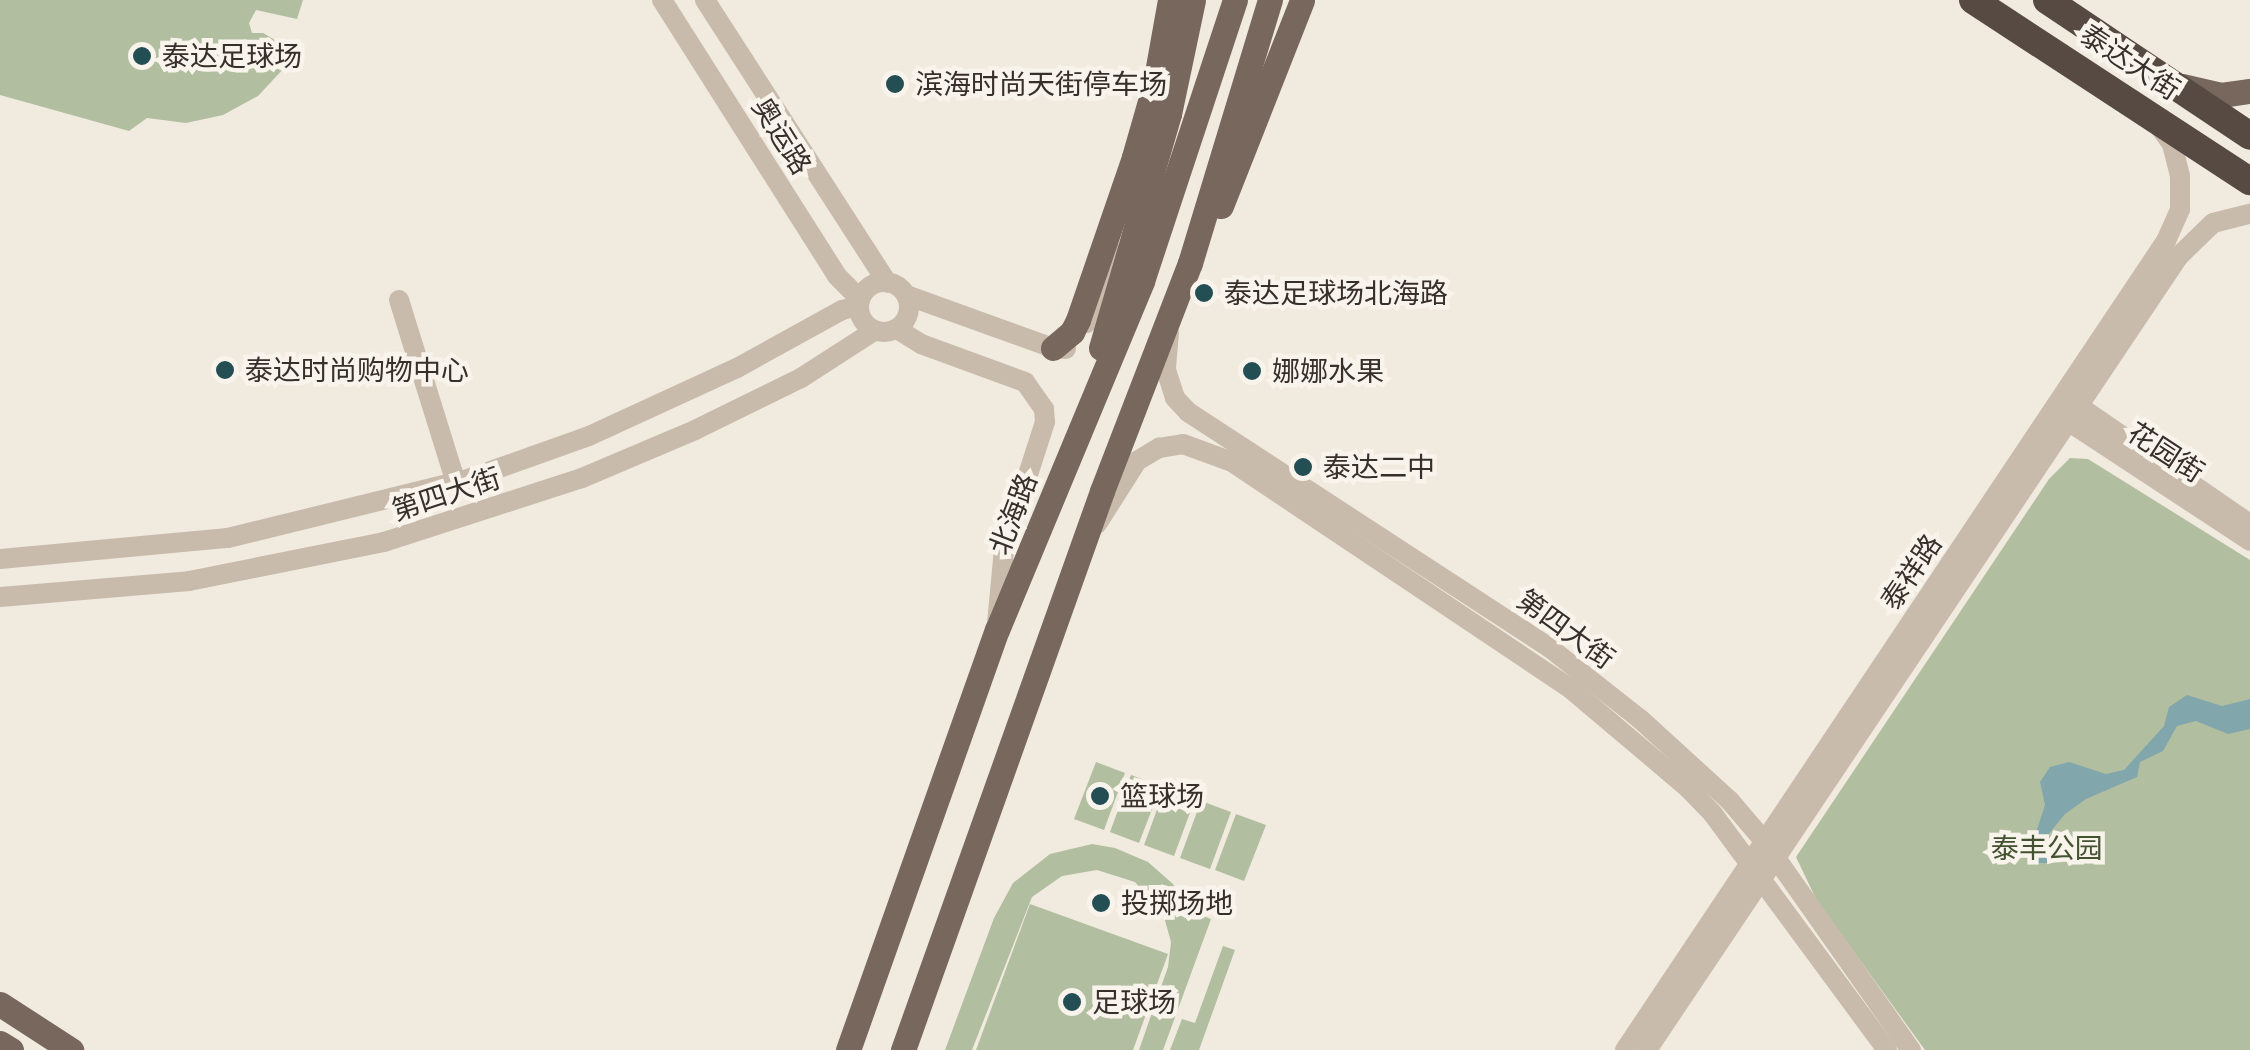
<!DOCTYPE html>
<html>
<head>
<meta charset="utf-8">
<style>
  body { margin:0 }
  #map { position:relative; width:2250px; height:1050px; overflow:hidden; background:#f1eadf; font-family:"PT Sans","Noto Sans SC",sans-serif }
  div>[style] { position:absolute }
  .green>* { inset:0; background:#b2bea0 }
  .water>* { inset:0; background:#81a6ab }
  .minor>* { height:20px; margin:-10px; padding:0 10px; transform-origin:10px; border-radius:10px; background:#c8bbac }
  .minor>.ring { margin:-10px; padding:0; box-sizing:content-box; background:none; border:20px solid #c8bbac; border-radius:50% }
  .major>* { height:25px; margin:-12.5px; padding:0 12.5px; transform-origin:12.5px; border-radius:12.5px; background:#77675d }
  .highway>* { height:28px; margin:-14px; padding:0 14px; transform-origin:14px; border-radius:14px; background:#574a42 }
  .dots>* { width:28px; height:28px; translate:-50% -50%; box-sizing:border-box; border:5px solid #f8f3eb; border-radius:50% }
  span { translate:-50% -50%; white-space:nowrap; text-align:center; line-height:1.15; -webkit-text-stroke:9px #f8f3eb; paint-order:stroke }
  .poi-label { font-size:28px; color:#362f2a }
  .left { translate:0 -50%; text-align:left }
  .street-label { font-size:28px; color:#362f2a }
  .park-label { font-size:28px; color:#435230 }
</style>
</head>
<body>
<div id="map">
  <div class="green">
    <div style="clip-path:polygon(0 0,303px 0,297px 19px,256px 10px,249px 23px,252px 33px,263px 33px,282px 44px,285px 67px,258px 96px,223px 115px,186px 123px,147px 118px,129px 131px,0 95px)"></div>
    <div style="clip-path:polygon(2070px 458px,2088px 459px,2250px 560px,2250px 1050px,1925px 1050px,1817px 901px,1796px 857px,2049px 479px)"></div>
    <div style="clip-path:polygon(1096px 762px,1125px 773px,1104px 830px,1074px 819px)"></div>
    <div style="clip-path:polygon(1131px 775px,1161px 786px,1139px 843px,1110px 832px)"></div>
    <div style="clip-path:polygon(1165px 788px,1195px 799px,1174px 856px,1144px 845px)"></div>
    <div style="clip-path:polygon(1201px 801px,1231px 812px,1210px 869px,1180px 858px)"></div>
    <div style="clip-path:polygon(1236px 814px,1266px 825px,1244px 881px,1215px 870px)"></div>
    <div style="clip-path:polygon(1092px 844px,1115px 848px,1148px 862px,1173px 884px,1188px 910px,1211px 919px,1163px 1050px,1139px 1050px,1168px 967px,1171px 942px,1164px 917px,1135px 882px,1097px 870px,1062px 876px,1032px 897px,972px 1050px,945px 1050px,994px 918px,1013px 883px,1050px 854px)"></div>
    <div style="clip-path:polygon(1030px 904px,1168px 954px,1133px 1050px,976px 1050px)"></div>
    <div style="clip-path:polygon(1223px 946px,1235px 950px,1199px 1050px,1170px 1050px,1182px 1019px,1195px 1023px)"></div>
  </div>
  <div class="water">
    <div style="clip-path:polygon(2187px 695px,2222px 706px,2250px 699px,2250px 729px,2228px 734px,2196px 721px,2177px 726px,2163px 751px,2140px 762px,2137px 777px,2086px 799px,2065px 814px,2043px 841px,2050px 863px,2038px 863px,2029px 854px,2045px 805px,2040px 782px,2050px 767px,2069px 762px,2106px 774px,2124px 770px,2164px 726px,2169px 707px)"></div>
  </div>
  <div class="minor">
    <div style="left:662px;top:0;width:327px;rotate:57.6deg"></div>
    <div style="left:837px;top:276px;width:33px;rotate:45deg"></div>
    <div style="left:705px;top:0;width:336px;rotate:57.2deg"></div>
    <div class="ring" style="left:859px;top:282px;width:30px;height:30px"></div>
    <div style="left:906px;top:295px;width:156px;rotate:19.8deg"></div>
    <div style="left:1053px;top:348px;width:13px;rotate:4deg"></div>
    <div style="left:399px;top:300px;width:192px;rotate:72.7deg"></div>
    <div style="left:1087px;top:323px;width:76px;rotate:-65.1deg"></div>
    <div style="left:897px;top:329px;width:28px;rotate:32deg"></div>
    <div style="left:921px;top:344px;width:111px;rotate:20.1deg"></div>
    <div style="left:1025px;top:382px;width:33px;rotate:55deg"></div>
    <div style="left:1044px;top:409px;width:13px;rotate:86deg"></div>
    <div style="left:1045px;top:422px;width:133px;rotate:107.9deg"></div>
    <div style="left:1004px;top:549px;width:74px;rotate:95.4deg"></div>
    <div style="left:1169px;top:333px;width:37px;rotate:95deg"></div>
    <div style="left:1166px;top:370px;width:29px;rotate:72deg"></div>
    <div style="left:1175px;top:398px;width:19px;rotate:47deg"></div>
    <div style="left:1188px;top:412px;width:432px;rotate:33.1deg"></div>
    <div style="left:1550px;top:648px;width:115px;rotate:38.3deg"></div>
    <div style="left:1640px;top:719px;width:122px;rotate:42.3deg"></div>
    <div style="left:1730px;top:801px;width:52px;rotate:49.6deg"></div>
    <div style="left:1764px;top:841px;width:256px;rotate:54.9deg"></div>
    <div style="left:2070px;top:400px;width:219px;rotate:34.6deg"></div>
    <div style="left:2057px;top:414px;width:231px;rotate:33.3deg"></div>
    <div style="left:1097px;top:524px;width:75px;rotate:-57.6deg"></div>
    <div style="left:1137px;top:461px;width:26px;rotate:-31deg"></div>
    <div style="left:1159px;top:448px;width:24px;rotate:-9deg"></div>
    <div style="left:1183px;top:444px;width:52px;rotate:20.2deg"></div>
    <div style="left:1232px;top:462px;width:408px;rotate:33.8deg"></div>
    <div style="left:1571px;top:689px;width:153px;rotate:40.2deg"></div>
    <div style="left:1688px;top:788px;width:36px;rotate:46deg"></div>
    <div style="left:1713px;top:814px;width:293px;rotate:53.6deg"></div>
    <div style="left:0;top:559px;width:229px;rotate:-5.3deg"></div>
    <div style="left:228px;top:538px;width:244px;rotate:-13.8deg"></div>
    <div style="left:465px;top:480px;width:132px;rotate:-19.5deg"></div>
    <div style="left:589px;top:436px;width:163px;rotate:-24.7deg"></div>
    <div style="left:737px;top:368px;width:120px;rotate:-28.9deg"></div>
    <div style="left:842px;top:310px;width:16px;rotate:-14deg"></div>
    <div style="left:0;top:597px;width:190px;rotate:-4.8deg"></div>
    <div style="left:189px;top:581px;width:199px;rotate:-11.3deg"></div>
    <div style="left:384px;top:542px;width:208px;rotate:-17.9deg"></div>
    <div style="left:582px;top:478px;width:123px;rotate:-23deg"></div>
    <div style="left:695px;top:430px;width:118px;rotate:-26.1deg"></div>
    <div style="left:801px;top:378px;width:87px;rotate:-32.8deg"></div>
    <div style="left:1625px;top:1050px;width:973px;rotate:-56.23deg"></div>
    <div style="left:2166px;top:241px;width:35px;rotate:-66deg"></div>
    <div style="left:2180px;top:209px;width:33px;rotate:-90deg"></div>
    <div style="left:2180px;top:176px;width:33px;rotate:-104deg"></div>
    <div style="left:2172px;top:144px;width:22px;rotate:-126deg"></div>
    <div style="left:1647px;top:1050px;width:956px;rotate:-56.18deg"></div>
    <div style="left:2179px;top:256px;width:47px;rotate:-44.1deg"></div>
    <div style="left:2213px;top:223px;width:38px;rotate:-14deg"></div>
  </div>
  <div class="major">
    <div style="left:2182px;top:86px;width:40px;rotate:13deg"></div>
    <div style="left:2221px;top:95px;width:29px;rotate:-8deg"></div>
    <div style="left:1221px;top:206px;width:221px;rotate:-68.5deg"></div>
    <div style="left:1053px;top:348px;width:25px;rotate:-40deg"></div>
    <div style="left:1072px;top:332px;width:13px;rotate:-63deg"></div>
    <div style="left:1078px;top:320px;width:172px;rotate:-71deg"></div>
    <div style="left:1134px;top:157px;width:76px;rotate:-74deg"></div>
    <div style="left:1155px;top:84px;width:85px;rotate:-79.9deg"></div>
    <div style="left:1101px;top:348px;width:244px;rotate:-73.8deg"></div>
    <div style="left:1169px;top:114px;width:116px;rotate:-78.1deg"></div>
    <div style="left:0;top:1004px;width:85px;rotate:32.9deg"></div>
    <div style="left:0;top:1043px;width:13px;rotate:32deg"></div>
    <div style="left:848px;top:1050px;width:446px;rotate:-70.5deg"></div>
    <div style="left:997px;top:630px;width:378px;rotate:-67.4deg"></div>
    <div style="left:1142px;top:281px;width:296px;rotate:-71.7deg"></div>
    <div style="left:903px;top:1050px;width:593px;rotate:-70.4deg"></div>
    <div style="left:1102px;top:491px;width:244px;rotate:-68.9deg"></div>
    <div style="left:1190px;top:263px;width:275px;rotate:-73.1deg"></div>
  </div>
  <div class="highway">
    <div style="left:1973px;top:0;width:331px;rotate:33.2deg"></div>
    <div style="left:2047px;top:0;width:244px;rotate:33.8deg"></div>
  </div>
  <div class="dots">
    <div style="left:142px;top:56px;background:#234e54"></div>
    <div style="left:895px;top:84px;background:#234e54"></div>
    <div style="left:1204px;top:293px;background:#234e54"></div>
    <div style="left:225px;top:370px;background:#234e54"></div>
    <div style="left:1252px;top:371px;background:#234e54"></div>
    <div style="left:1303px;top:467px;background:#234e54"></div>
    <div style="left:1100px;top:796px;background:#234e54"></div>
    <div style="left:1101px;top:903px;background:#234e54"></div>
    <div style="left:1072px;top:1002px;background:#234e54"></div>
  </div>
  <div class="poi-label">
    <span class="left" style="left:162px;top:56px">泰达足球场</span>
    <span class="left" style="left:915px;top:84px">滨海时尚天街停车场</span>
    <span class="left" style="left:1224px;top:293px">泰达足球场北海路</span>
    <span class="left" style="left:245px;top:370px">泰达时尚购物中心</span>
    <span class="left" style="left:1272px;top:371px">娜娜水果</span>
    <span class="left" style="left:1323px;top:467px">泰达二中</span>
    <span class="left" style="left:1120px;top:796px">篮球场</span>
    <span class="left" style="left:1121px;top:903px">投掷场地</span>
    <span class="left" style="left:1092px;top:1002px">足球场</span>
  </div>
  <div class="street-label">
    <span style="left:2130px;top:62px;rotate:33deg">泰达大街</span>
    <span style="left:782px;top:136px;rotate:58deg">奥运路</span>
    <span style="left:2166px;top:452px;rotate:33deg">花园街</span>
    <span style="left:446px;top:494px;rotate:-18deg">第四大街</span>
    <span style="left:1013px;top:514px;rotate:-69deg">北海路</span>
    <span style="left:1911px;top:572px;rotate:-56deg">泰祥路</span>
    <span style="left:1566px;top:629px;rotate:36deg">第四大街</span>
  </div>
  <div class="park-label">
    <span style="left:2047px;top:848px">泰丰公园</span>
  </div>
</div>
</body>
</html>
